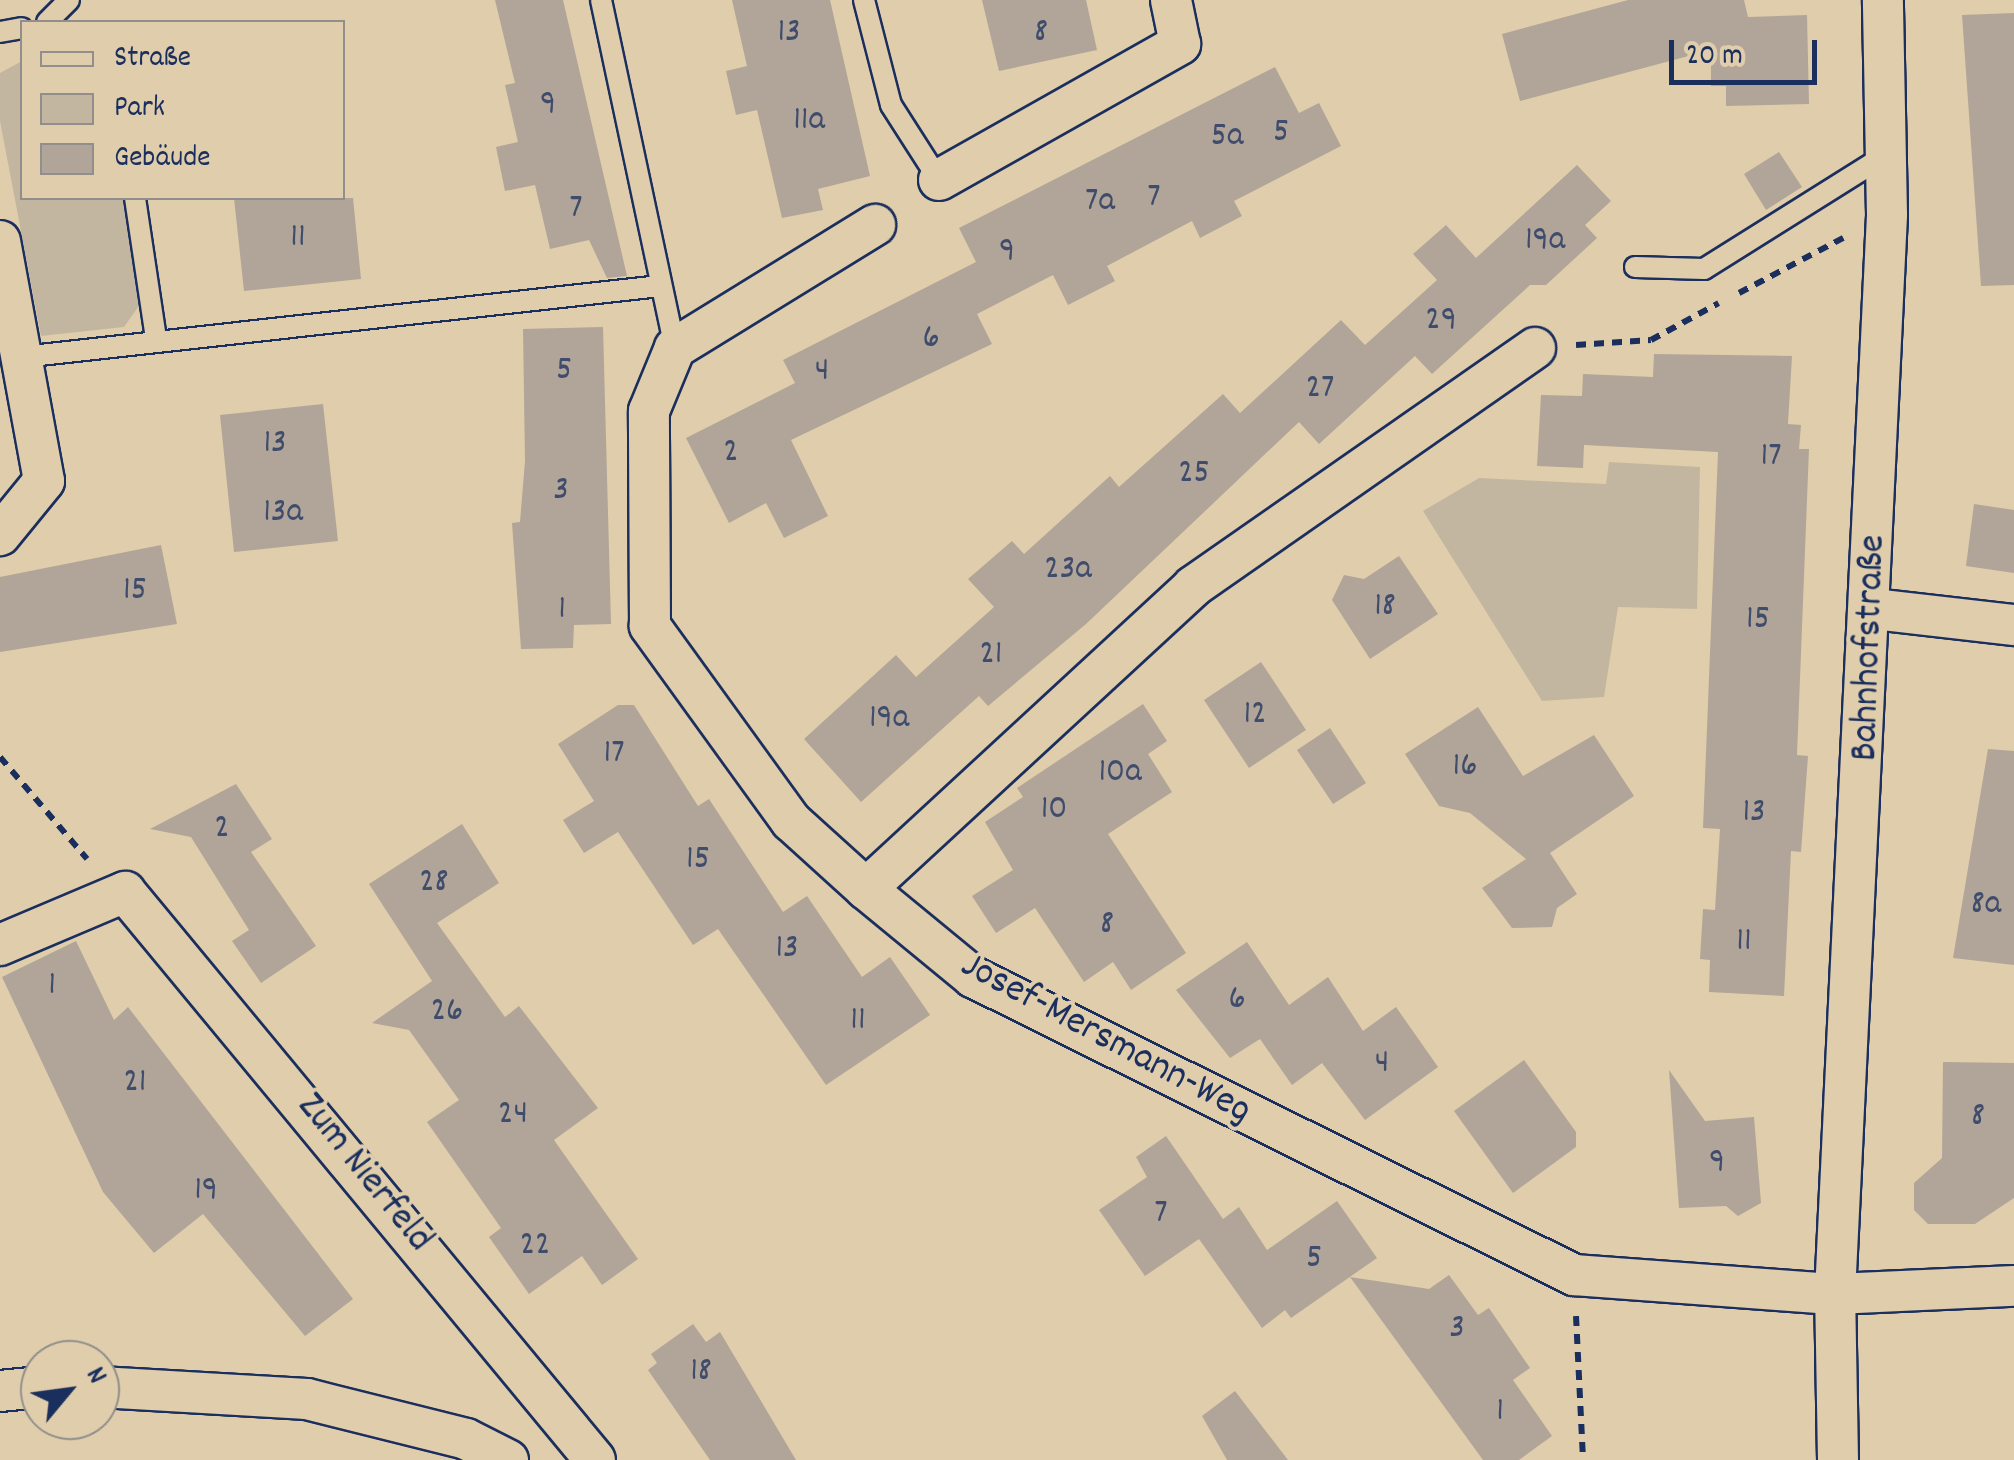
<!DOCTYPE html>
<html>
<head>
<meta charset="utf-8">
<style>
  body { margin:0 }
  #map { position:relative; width:2014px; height:1460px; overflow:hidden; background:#e0cdab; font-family:Dekko,sans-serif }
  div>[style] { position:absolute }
  .green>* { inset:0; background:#c3b6a0 }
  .building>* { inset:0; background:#b0a598 }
  .path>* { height:6px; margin-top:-3px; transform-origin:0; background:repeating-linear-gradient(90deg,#1b2f5e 0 10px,transparent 0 18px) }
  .roads { filter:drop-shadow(2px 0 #1b2f5e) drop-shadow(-2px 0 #1b2f5e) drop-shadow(0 2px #1b2f5e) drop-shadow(0 -2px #1b2f5e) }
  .lane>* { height:20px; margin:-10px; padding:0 10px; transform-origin:10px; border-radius:10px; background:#e0cdab }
  .street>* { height:40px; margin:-20px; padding:0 20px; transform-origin:20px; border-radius:20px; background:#e0cdab }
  span { translate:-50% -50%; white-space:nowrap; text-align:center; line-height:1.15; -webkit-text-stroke:8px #e0cdab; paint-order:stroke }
  .number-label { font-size:35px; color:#404c6c }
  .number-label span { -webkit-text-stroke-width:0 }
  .street-label { font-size:40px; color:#1b2f5e }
  .legend { position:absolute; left:20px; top:20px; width:325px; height:180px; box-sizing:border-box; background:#e0cdab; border:2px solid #918e8c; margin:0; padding:12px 18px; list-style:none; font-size:30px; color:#1b2f5e }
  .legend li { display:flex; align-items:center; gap:20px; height:50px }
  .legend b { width:50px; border:2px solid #918e8c }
  .north { position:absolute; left:20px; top:1340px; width:100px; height:100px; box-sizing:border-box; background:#e0cdab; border:2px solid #918e8c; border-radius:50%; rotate:61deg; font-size:28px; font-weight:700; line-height:40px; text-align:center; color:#1b2f5e }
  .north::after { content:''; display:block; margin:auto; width:35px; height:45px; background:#1b2f5e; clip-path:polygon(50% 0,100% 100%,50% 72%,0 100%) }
  .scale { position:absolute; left:1669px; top:40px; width:148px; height:45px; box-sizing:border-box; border:5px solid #1b2f5e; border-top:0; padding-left:12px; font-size:30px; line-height:35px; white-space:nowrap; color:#1b2f5e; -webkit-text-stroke:8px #e0cdab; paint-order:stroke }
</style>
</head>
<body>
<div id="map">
  <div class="green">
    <div style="clip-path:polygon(22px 61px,22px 198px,126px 198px,141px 303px,124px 327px,41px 336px,0 121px,0 73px)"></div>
    <div style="clip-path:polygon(1609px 462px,1700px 467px,1697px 609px,1618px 607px,1604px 697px,1542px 701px,1423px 511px,1479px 478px,1606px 484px)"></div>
  </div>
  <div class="building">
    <div style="clip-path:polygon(495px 0,563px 0,627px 276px,607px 278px,589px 240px,550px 249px,535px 185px,505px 191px,496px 147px,518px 142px,505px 85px,515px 83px)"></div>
    <div style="clip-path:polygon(732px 0,830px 0,870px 176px,818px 189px,823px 210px,782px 218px,757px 110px,736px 115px,726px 71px,747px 66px)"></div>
    <div style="clip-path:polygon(982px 0,1086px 0,1097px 50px,999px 71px)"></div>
    <div style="clip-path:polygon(1628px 0,1744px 0,1748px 17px,1807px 15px,1809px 104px,1726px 106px,1726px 86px,1711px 86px,1711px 50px,1520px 101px,1502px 34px)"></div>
    <div style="clip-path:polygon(2014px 13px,2014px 285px,1981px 286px,1962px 15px)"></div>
    <div style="clip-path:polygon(1275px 67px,1299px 113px,1319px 103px,1341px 146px,1234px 201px,1242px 216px,1200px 238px,1192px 221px,1107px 266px,1115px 281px,1068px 305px,1053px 275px,977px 314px,992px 344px,791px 440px,828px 516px,784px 538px,766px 503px,729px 523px,686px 438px,795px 383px,783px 360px,976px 262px,959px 228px)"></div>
    <div style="clip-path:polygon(1779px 152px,1802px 187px,1766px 210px,1744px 174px)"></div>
    <div style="clip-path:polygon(1577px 165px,1611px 201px,1585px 225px,1597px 238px,1546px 285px,1530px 285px,1432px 374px,1415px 356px,1319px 444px,1299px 422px,1086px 624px,988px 706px,979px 696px,861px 802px,804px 739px,896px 655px,916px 677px,994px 607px,968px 579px,1012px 541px,1024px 554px,1110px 476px,1119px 487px,1223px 394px,1240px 413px,1341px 320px,1365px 345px,1437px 280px,1413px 254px,1446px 225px,1476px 258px)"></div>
    <div style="clip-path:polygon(234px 198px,353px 198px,361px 279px,244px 291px)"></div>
    <div style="clip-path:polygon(603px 327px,611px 624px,574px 625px,573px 648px,521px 649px,512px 523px,520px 522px,525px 461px,523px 329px)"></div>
    <div style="clip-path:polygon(1654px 354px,1792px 356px,1788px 424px,1801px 425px,1799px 449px,1809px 449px,1797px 755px,1808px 756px,1801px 852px,1791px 851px,1784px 996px,1709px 992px,1710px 960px,1700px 959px,1703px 909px,1715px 910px,1720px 829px,1703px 828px,1718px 452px,1584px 445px,1583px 468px,1537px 466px,1541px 395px,1582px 396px,1583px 374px,1653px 377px)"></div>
    <div style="clip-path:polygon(323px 404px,338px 541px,234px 552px,220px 415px)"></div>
    <div style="clip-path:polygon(1974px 504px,2014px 510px,2014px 573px,1966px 566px)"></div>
    <div style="clip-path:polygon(161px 545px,177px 624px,0 652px,0 577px)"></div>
    <div style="clip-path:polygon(1399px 556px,1438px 614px,1370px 659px,1332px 600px,1344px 575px,1364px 579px)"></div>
    <div style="clip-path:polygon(1261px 662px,1306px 730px,1249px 768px,1204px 700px)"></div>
    <div style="clip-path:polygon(1143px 704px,1167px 741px,1148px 754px,1172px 792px,1108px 834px,1186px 953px,1131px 990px,1113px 962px,1084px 982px,1035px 908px,996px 933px,972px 896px,1013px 870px,985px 822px,1023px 797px,1017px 788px)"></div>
    <div style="clip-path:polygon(618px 705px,634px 705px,698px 806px,709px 799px,783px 912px,807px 896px,862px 977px,890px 957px,930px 1015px,826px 1085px,718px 929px,693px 945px,618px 832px,584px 853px,563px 820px,594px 801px,558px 744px)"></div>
    <div style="clip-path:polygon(1478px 707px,1523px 776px,1594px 735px,1634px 796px,1550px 853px,1577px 894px,1557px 908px,1552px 927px,1512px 928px,1482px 888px,1526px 859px,1470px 813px,1439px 806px,1405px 754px)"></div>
    <div style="clip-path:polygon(1330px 728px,1366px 783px,1333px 804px,1297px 750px)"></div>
    <div style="clip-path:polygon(1988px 749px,2014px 751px,2014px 965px,1953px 958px)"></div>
    <div style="clip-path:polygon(236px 784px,272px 839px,251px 852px,316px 946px,261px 983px,232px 941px,249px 930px,191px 837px,150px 829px)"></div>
    <div style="clip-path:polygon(462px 824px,499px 883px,437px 923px,505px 1017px,519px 1006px,598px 1108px,554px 1140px,638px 1259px,602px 1285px,582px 1256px,529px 1294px,489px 1237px,501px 1228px,427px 1122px,459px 1100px,409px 1030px,372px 1023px,432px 981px,369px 884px)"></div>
    <div style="clip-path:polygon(76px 941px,114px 1020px,128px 1007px,353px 1299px,305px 1336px,203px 1214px,154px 1253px,103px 1192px,2px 977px)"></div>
    <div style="clip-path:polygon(1247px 942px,1289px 1005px,1328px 977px,1363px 1031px,1396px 1007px,1438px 1067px,1365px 1120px,1322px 1063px,1292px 1085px,1260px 1039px,1230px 1058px,1176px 990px)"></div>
    <div style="clip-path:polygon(1524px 1060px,1576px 1132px,1576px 1147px,1513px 1193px,1454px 1111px)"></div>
    <div style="clip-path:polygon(1943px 1062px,2014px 1063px,2014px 1198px,1975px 1224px,1928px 1224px,1914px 1210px,1914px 1183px,1942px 1158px)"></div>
    <div style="clip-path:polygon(1669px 1070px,1705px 1121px,1754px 1117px,1761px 1203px,1738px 1216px,1726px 1206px,1679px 1208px)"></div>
    <div style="clip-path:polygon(1166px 1136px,1223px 1219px,1239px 1207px,1267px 1250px,1337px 1201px,1377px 1258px,1291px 1318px,1285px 1310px,1262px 1328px,1199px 1239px,1145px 1276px,1099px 1210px,1147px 1177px,1136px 1157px)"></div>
    <div style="clip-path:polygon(1449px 1275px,1478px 1315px,1489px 1308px,1530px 1368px,1513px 1380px,1552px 1436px,1519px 1460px,1483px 1460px,1350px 1277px,1429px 1289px)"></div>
    <div style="clip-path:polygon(693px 1324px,706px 1342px,720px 1332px,796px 1460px,710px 1460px,648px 1370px,657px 1363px,651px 1354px)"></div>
    <div style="clip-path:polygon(1235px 1391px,1288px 1460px,1227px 1460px,1202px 1416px)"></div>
  </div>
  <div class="path">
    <div style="left:1739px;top:293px;width:118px;rotate:-27.9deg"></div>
    <div style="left:1576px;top:345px;width:75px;rotate:-3.8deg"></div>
    <div style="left:1651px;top:340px;width:77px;rotate:-28.6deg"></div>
    <div style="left:0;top:757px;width:134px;rotate:49.5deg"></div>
    <div style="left:1576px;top:1316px;width:144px;rotate:87.2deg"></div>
  </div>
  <div class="roads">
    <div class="lane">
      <div style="left:601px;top:0;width:356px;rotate:78deg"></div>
      <div style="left:864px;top:0;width:108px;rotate:75.6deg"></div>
      <div style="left:891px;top:105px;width:89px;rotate:57.4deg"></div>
      <div style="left:47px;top:22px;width:31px;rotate:-45deg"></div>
      <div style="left:0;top:32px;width:22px;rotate:-10deg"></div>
      <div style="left:135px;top:198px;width:142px;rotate:81.5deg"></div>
      <div style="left:1635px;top:267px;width:69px;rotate:1.7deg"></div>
      <div style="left:1704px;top:269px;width:215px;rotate:-32.1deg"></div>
      <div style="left:22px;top:357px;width:642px;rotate:-6.35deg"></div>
    </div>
    <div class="street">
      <div style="left:939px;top:180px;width:277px;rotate:-29.4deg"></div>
      <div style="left:1180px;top:44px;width:45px;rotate:-101.6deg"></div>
      <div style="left:0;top:241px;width:244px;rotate:79.6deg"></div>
      <div style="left:44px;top:481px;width:70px;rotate:129.2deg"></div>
      <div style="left:1535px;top:348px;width:417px;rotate:145.1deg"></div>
      <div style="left:1193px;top:587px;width:445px;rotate:137.3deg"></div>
      <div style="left:866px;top:889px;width:139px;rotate:39.4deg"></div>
      <div style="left:973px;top:977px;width:671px;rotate:26.37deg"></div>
      <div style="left:1574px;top:1275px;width:262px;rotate:4.2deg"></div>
      <div style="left:1835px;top:1294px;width:179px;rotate:-2.6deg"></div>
      <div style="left:1873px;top:609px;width:142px;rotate:6.5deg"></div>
      <div style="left:866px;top:889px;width:101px;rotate:-137.8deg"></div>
      <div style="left:791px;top:821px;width:241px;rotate:-125.9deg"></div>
      <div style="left:650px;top:626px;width:215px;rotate:-90.3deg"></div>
      <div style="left:649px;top:411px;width:68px;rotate:-67.6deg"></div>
      <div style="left:675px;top:348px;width:235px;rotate:-31.6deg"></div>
      <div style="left:0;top:945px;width:136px;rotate:-23deg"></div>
      <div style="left:125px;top:892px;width:737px;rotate:50.39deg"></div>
      <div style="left:100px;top:1387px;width:207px;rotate:3.3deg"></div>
      <div style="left:307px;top:1399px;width:164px;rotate:14.1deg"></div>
      <div style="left:466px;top:1439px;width:47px;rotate:26.6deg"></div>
      <div style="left:0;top:1391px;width:40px;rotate:-5.7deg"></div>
      <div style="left:1838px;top:1460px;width:166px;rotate:-91deg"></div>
      <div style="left:1835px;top:1294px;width:1080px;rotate:-87.24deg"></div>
      <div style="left:1887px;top:215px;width:215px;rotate:-91.1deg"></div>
    </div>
  </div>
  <div class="number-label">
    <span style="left:789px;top:33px">13</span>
    <span style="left:1041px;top:33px">8</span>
    <span style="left:548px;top:105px">9</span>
    <span style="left:809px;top:121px">11a</span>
    <span style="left:1281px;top:133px">5</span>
    <span style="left:1227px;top:137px">5a</span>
    <span style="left:1154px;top:198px">7</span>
    <span style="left:1100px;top:202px">7a</span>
    <span style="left:576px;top:209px">7</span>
    <span style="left:298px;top:238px">11</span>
    <span style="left:1545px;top:241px">19a</span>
    <span style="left:1007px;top:252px">9</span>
    <span style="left:1441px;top:321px">29</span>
    <span style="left:931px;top:339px">6</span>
    <span style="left:564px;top:371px">5</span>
    <span style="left:822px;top:372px">4</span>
    <span style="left:1320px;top:389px">27</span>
    <span style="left:275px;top:444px">13</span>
    <span style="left:731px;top:453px">2</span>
    <span style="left:1771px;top:457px">17</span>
    <span style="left:1194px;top:474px">25</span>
    <span style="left:561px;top:491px">3</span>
    <span style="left:283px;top:513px">13a</span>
    <span style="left:1068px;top:570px">23a</span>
    <span style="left:135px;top:591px">15</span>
    <span style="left:1385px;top:607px">18</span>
    <span style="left:562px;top:610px">1</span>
    <span style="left:1758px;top:620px">15</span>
    <span style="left:991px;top:655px">21</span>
    <span style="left:1255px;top:715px">12</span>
    <span style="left:889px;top:719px">19a</span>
    <span style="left:614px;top:754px">17</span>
    <span style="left:1465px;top:767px">16</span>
    <span style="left:1120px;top:773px">10a</span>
    <span style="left:1054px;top:810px">10</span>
    <span style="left:1754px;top:813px">13</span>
    <span style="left:222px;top:829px">2</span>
    <span style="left:698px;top:860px">15</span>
    <span style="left:434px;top:883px">28</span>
    <span style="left:1986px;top:905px">8a</span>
    <span style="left:1107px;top:925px">8</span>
    <span style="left:1744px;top:942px">11</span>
    <span style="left:787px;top:949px">13</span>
    <span style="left:52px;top:986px">1</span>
    <span style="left:1237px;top:1000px">6</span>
    <span style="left:447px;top:1012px">26</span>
    <span style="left:858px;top:1021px">11</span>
    <span style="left:1382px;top:1064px">4</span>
    <span style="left:135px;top:1083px">21</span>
    <span style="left:513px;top:1115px">24</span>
    <span style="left:1978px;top:1117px">8</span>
    <span style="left:1717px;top:1163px">9</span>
    <span style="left:206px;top:1191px">19</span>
    <span style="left:1161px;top:1214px">7</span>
    <span style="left:535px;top:1246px">22</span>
    <span style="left:1314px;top:1259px">5</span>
    <span style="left:1457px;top:1329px">3</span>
    <span style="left:701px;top:1372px">18</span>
    <span style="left:1500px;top:1412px">1</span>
  </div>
  <div class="street-label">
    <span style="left:1871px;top:648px;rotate:-88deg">Bahnhofstraße</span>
    <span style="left:1105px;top:1040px;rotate:28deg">Josef-Mersmann-Weg</span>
    <span style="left:363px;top:1174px;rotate:51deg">Zum Nierfeld</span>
  </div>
  <ul class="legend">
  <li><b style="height:12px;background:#e0cdab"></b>Straße</li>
  <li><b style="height:28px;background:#c3b6a0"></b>Park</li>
  <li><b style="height:28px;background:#b0a598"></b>Gebäude</li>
  </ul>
  <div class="north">N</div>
  <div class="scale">20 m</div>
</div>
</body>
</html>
